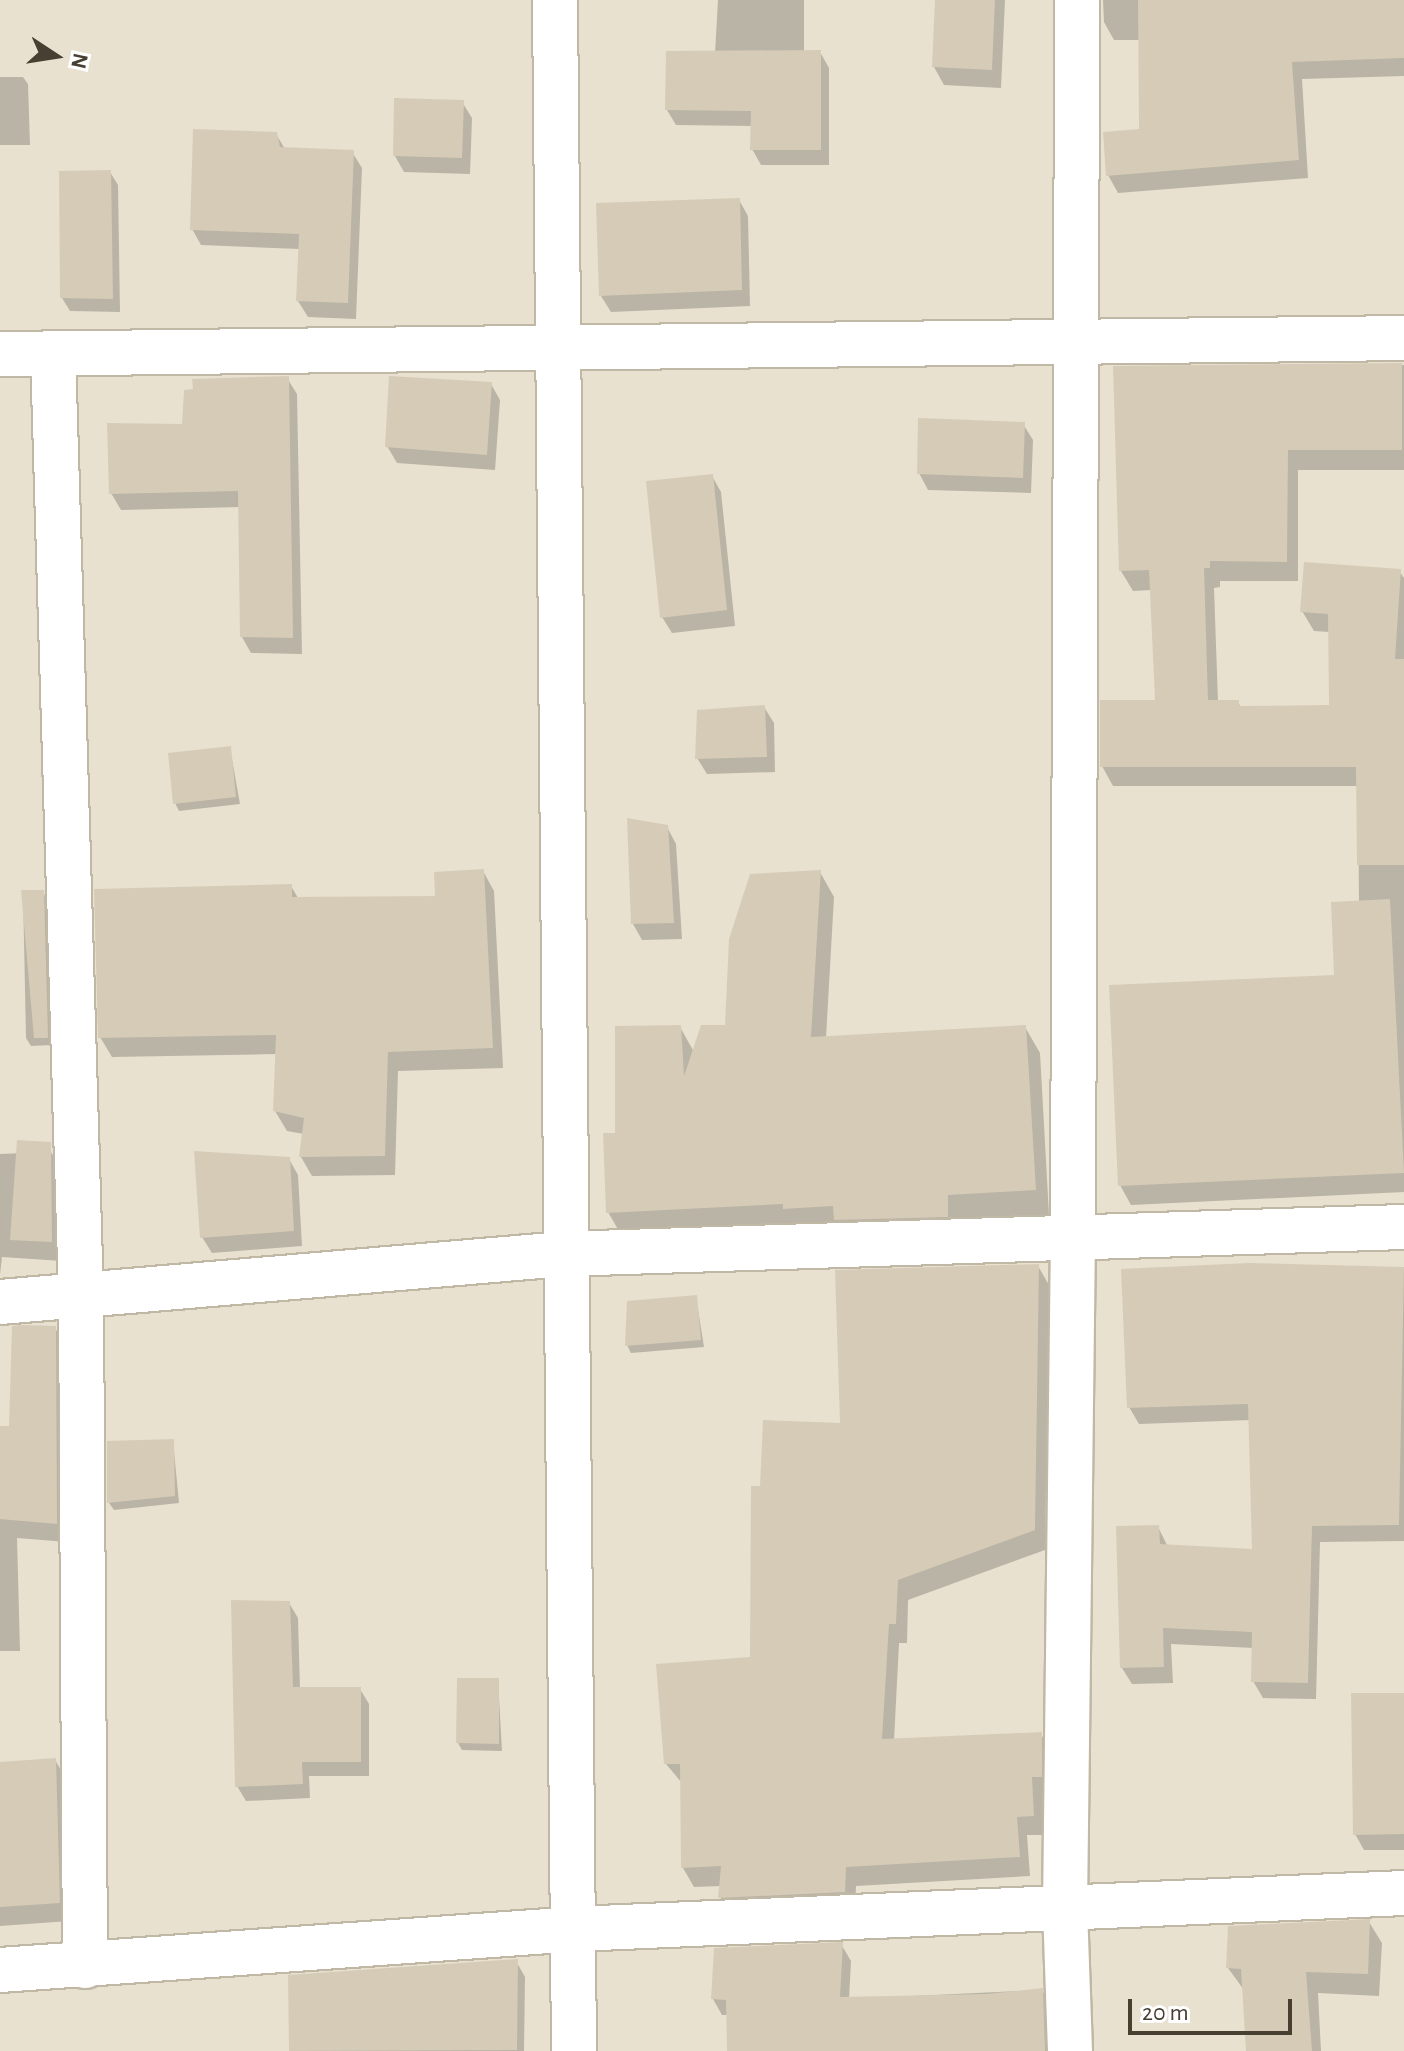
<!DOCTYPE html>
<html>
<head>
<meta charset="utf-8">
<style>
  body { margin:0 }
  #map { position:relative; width:1404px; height:2051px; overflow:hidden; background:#f4efe3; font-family:"Alegreya Sans",sans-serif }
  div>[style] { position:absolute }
  .residential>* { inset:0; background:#e8e1d0 }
  .shadow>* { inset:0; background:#0003 }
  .building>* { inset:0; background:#d6cbb7 }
  .roads { filter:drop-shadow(2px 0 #c0b7a4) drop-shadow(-2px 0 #c0b7a4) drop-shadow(0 2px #c0b7a4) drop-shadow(0 -2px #c0b7a4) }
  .street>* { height:44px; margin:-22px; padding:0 22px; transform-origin:22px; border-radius:22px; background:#fff }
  span { translate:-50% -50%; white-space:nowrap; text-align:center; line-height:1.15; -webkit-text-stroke:8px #fff; paint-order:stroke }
  .north { position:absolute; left:16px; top:16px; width:80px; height:80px; -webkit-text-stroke:6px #fff; paint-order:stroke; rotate:102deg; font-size:22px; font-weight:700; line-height:32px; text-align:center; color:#463f32 }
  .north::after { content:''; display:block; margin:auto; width:28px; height:36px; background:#463f32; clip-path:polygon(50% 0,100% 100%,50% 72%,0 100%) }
  .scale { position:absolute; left:1128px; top:1999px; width:164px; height:36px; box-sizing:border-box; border:4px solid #463f32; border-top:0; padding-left:10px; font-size:24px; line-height:28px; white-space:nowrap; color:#463f32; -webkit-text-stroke:6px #fff; paint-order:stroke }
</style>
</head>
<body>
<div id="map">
  <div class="residential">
    <div style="clip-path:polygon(0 0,1404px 0,1404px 2051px,0 2051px)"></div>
  </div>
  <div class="shadow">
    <div style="clip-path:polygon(718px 0,804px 0,804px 52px,820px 52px,829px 68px,829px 165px,761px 165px,752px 149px,753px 126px,676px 125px,667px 110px,715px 53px)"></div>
    <div style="clip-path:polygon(936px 0,1005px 0,1001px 88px,944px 85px,934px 67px)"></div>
    <div style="clip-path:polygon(1103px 0,1404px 0,1404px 76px,1302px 79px,1308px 178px,1118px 193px,1108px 175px,1141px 131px,1140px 40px,1114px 40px,1104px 22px)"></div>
    <div style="clip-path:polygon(0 77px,23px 77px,28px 84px,30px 145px,0 145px)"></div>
    <div style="clip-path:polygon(462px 102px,472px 118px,470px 174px,404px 172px,395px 156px)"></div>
    <div style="clip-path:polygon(276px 134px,285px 149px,352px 152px,362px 168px,356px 319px,308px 317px,298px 301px,300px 249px,201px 245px,192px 229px)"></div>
    <div style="clip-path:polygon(110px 172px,118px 185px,120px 312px,70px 311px,62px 298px)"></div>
    <div style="clip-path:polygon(739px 200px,748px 216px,750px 306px,611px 312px,601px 296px)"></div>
    <div style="clip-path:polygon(1404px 365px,1404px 470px,1298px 470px,1298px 581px,1220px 581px,1220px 587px,1214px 588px,1218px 702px,1238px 702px,1241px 708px,1331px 707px,1330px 632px,1314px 631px,1302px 611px,1399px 571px,1404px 578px,1404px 1192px,1131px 1205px,1120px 1185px,1336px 976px,1359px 903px,1358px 786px,1113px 786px,1102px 766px,1157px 702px,1152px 590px,1133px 591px,1121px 571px,1115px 368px)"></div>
    <div style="clip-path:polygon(287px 378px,297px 394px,302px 654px,251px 653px,242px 637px,240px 507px,121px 510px,111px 493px,184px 426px)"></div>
    <div style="clip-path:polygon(491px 384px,500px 400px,495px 470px,397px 463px,387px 446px)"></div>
    <div style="clip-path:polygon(1023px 424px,1033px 440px,1031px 493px,928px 490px,919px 473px)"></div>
    <div style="clip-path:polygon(712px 476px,721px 492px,735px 626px,672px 633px,662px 617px)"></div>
    <div style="clip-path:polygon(764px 707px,774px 723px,775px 772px,707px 774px,697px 758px)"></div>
    <div style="clip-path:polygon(230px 748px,240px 804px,179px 811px,175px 803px)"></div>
    <div style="clip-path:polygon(667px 827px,676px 844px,682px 939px,642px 940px,633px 924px)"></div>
    <div style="clip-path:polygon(483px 871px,494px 891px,503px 1068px,398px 1071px,395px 1175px,312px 1176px,301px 1157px,304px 1134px,287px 1131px,275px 1111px,278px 1054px,112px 1057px,100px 1037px,291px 886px,298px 898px,437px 898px)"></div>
    <div style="clip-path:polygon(820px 872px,834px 897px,826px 1038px,1025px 1027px,1040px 1053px,1049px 1215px,623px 1238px,608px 1212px,617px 1135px,680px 1027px,694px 1052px,727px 1027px)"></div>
    <div style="clip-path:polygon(23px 892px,43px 892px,47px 900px,52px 1045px,31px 1046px,26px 1038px)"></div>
    <div style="clip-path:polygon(51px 1152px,62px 1171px,62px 1261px,2px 1257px,0 1275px,0 1154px)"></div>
    <div style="clip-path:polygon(289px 1159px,298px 1175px,302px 1246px,212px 1253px,202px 1237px)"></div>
    <div style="clip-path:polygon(1038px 1266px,1049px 1285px,1045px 1550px,908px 1600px,907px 1643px,899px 1643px,894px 1741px,1041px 1734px,1052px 1754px,1052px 1796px,1042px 1796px,1044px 1835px,1027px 1835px,1030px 1876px,856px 1886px,855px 1911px,731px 1917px,720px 1897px,721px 1886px,694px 1887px,683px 1868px,682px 1783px,666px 1764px,752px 1659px,762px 1488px)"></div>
    <div style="clip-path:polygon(1404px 1269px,1404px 1541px,1320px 1542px,1316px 1699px,1263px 1698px,1253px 1681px,1254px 1648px,1171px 1644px,1173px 1683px,1132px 1684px,1122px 1668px,1158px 1527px,1168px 1547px,1254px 1551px,1251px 1420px,1139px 1424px,1129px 1407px,1372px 1270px)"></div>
    <div style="clip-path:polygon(696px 1297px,704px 1347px,631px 1353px,627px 1345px)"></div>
    <div style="clip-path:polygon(55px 1328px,66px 1347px,67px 1542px,17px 1538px,20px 1651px,0 1651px,0 1428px,11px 1428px)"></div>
    <div style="clip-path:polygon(173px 1441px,179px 1503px,114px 1510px,109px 1503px)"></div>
    <div style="clip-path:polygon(289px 1603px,298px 1618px,300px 1689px,360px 1689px,369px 1704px,369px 1776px,309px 1776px,310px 1798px,246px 1801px,237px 1786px)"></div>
    <div style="clip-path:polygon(498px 1680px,502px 1751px,462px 1750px,458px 1743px)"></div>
    <div style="clip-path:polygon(1404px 1695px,1404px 1850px,1364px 1850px,1355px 1834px)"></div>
    <div style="clip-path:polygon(55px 1760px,66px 1779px,69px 1921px,0 1926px,0 1764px)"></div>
    <div style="clip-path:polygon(1369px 1922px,1382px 1943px,1379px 1996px,1318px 1993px,1321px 2051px,1248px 2051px,1244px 1990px,1228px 1968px)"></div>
    <div style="clip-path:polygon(841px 1944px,851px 1961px,849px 1999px,1042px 1990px,1051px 2006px,1054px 2051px,728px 2051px,728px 2015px,722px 2015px,713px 1999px)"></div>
    <div style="clip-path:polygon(516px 1961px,525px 1977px,524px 2051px,291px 2051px,290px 1976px)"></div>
  </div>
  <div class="building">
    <div style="clip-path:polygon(935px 0,995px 0,992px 70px,932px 67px)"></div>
    <div style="clip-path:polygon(1138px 0,1404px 0,1404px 58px,1292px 62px,1299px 160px,1106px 176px,1103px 132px,1139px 129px)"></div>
    <div style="clip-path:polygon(821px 50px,821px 150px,750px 150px,751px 111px,665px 110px,666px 51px)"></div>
    <div style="clip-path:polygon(394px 98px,464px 100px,462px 158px,393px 156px)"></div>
    <div style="clip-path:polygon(193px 129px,277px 132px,280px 147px,354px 150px,348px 303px,296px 301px,299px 234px,190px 230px)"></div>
    <div style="clip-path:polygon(111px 170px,113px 299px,60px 298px,59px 171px)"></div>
    <div style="clip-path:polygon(740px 198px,742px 290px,599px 296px,596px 203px)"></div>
    <div style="clip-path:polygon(1402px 363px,1402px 450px,1288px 450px,1287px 562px,1210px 561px,1210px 568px,1204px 568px,1208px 700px,1239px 700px,1239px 706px,1329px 705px,1328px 614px,1300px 612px,1304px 562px,1401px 569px,1395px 659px,1404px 659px,1404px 865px,1357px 865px,1356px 767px,1100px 767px,1100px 700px,1155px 700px,1149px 570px,1119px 571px,1113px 366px)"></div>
    <div style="clip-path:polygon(289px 376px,293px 638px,240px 637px,238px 491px,109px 494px,107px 423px,182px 424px,184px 390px,193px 389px,192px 379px)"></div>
    <div style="clip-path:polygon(389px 376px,492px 382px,487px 455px,385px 447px)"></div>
    <div style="clip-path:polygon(918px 418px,1025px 422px,1023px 478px,917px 474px)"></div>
    <div style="clip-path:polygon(713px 474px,727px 610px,660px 618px,646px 481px)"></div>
    <div style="clip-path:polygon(765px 705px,767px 757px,695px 759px,697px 710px)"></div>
    <div style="clip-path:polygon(231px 746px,236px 797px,173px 804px,168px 753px)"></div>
    <div style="clip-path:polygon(627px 818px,668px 825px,674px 923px,631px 924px)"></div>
    <div style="clip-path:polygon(484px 869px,493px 1048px,388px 1052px,385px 1156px,299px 1157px,304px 1118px,273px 1111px,276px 1035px,98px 1038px,94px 889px,292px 884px,292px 897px,435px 896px,434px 872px)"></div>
    <div style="clip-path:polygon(821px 870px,811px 1037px,1026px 1025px,1036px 1190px,948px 1195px,948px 1217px,834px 1220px,833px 1206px,783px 1209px,783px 1204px,606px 1213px,603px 1133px,615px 1133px,615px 1026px,681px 1025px,684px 1076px,701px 1025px,725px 1025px,729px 939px,750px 874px)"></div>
    <div style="clip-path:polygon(21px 890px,44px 890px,48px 1038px,34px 1038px)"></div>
    <div style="clip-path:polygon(1390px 899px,1404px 1173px,1118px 1186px,1109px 985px,1334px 975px,1331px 902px)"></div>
    <div style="clip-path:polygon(17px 1140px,51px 1142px,52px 1242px,10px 1240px)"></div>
    <div style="clip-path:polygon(194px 1151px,290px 1157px,294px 1231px,200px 1238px)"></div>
    <div style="clip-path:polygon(1249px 1263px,1404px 1267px,1399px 1525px,1312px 1526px,1308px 1683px,1251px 1682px,1252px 1632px,1163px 1628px,1164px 1667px,1120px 1668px,1116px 1526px,1159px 1525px,1160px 1544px,1252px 1549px,1248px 1404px,1127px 1408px,1121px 1269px)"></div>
    <div style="clip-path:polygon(1039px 1264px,1035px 1530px,898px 1580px,896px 1624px,889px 1624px,882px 1739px,1042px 1732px,1042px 1777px,1032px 1777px,1034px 1816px,1017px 1817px,1020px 1857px,846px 1867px,845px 1892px,718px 1898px,721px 1866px,681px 1868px,680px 1764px,664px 1764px,656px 1664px,750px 1657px,751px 1486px,760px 1486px,763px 1420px,840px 1423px,835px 1270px)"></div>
    <div style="clip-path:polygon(697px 1295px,701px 1340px,625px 1346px,627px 1301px)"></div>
    <div style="clip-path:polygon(21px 1325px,56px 1326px,57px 1524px,0 1519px,0 1426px,9px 1426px,12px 1326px)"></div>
    <div style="clip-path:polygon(174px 1439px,175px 1496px,107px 1503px,107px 1441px)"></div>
    <div style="clip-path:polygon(231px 1600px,290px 1601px,293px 1687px,361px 1687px,361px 1762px,302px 1762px,303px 1784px,235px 1787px)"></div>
    <div style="clip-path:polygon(457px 1678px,499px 1678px,499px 1744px,456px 1743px)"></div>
    <div style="clip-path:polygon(1351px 1693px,1404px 1693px,1404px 1834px,1353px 1835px)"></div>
    <div style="clip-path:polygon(56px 1758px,60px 1903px,0 1907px,0 1762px)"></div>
    <div style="clip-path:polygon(1370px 1919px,1368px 1974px,1306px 1972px,1312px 2051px,1246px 2051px,1241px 1969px,1226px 1968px,1228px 1926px)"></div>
    <div style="clip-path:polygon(843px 1942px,840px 1997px,987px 1994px,1043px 1988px,1045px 2051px,727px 2051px,726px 2000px,711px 1999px,714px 1948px)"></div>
    <div style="clip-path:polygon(518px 1959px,517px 2050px,289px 2051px,288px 1975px)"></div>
  </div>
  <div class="roads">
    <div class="street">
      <div style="left:555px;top:0;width:2051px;rotate:89.47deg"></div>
      <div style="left:53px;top:353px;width:943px;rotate:88.3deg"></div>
      <div style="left:81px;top:1296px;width:670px;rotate:89.66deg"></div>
      <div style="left:0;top:354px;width:1404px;rotate:-0.65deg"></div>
      <div style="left:0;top:1302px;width:565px;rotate:-4.87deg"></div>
      <div style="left:563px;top:1254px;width:841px;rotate:-1.84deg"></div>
      <div style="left:0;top:1970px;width:577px;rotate:-4.07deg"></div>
      <div style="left:576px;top:1929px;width:829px;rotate:-2.49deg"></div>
      <div style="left:1070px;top:2051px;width:142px;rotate:-92deg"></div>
      <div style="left:1065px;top:1909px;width:671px;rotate:-89.32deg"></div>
      <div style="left:1073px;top:1238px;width:1238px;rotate:-89.81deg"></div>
    </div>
  </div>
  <div class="north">N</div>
  <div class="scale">20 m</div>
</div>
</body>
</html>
